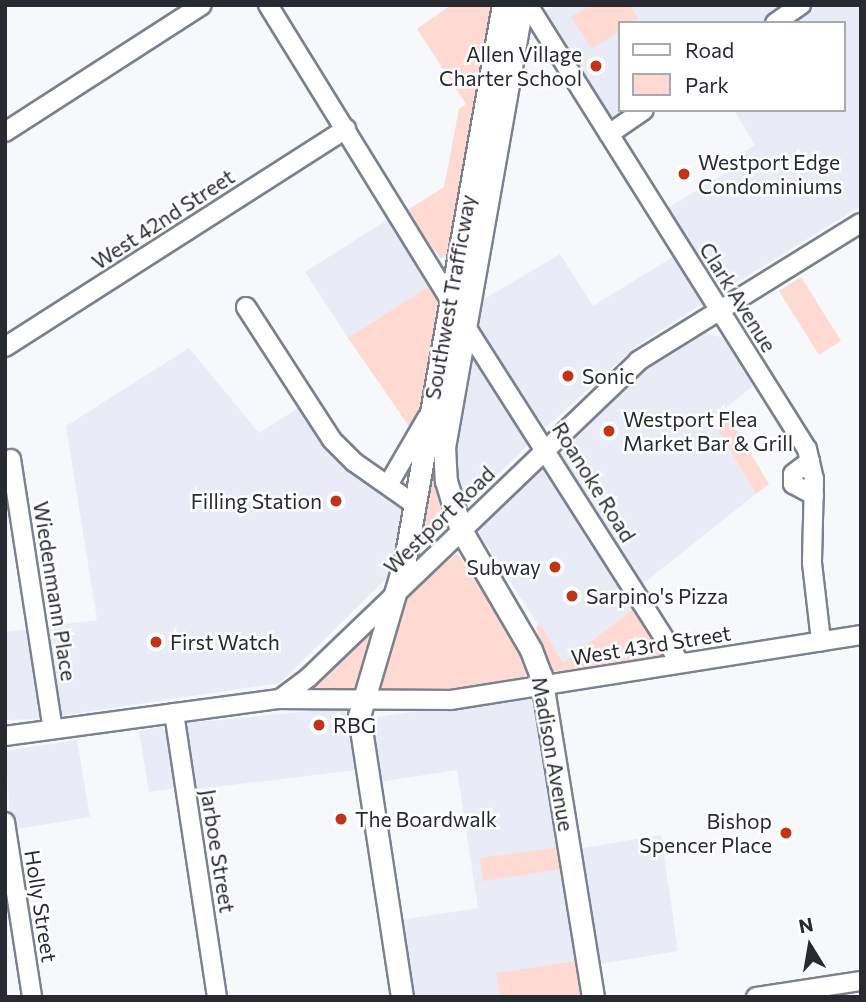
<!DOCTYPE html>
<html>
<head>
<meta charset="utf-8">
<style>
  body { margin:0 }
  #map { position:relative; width:866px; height:1002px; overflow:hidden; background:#f7f8fc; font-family:Commissioner,sans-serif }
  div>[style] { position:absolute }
  .built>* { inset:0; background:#e9ecf7 }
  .green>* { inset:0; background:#ffdad2 }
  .roads { filter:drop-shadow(2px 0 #7b8192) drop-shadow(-2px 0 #7b8192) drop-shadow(0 2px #7b8192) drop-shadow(0 -2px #7b8192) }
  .minor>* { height:18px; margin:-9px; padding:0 9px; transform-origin:9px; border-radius:9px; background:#fff }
  .major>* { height:21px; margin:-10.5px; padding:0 10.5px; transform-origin:10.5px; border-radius:10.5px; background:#fff }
  .dots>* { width:19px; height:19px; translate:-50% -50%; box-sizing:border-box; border:4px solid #fff; border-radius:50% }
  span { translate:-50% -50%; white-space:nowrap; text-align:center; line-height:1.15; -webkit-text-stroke:5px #fff; paint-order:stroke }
  .poi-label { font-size:21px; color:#282a32 }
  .right { translate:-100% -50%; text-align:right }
  .left { translate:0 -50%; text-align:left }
  .street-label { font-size:21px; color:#282a32 }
  .frame { position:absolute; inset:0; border:7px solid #282a32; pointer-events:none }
  .legend { position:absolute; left:618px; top:21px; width:228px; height:91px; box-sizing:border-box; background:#fff; border:2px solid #a9aaad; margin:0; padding:9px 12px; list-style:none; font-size:21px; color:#282a32 }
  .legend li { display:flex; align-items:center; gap:14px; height:35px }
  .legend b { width:35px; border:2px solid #a9aaad }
  .north { position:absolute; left:775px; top:911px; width:70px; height:70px; -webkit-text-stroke:5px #fff; paint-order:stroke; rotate:349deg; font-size:19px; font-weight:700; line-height:28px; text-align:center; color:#282a32 }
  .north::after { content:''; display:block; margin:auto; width:24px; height:32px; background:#282a32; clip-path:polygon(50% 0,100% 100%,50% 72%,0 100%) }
</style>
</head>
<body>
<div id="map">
  <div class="built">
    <div style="clip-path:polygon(555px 5px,788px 5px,762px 23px,619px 23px,619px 110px,631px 110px,611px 122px,540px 14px)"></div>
    <div style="clip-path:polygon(814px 5px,861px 5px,861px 206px,718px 294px,664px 210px,732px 169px,728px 162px,755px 145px,734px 110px,843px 110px,843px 23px,788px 23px)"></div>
    <div style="clip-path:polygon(390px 218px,432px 284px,348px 338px,305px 272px)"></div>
    <div style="clip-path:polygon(560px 254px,593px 306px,676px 255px,705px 302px,637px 346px,545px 428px,476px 323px,476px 304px)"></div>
    <div style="clip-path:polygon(705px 333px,724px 338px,751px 383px,752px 387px,712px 419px,756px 494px,640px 586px,560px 454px,645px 371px)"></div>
    <div style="clip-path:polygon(189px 348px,259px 433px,303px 405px,400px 505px,403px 517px,391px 574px,280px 683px,59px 716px,41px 627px,97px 620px,66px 426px)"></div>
    <div style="clip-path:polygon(474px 356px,531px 442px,471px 501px,463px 502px,453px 445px,470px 357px)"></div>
    <div style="clip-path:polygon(542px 467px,550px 470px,634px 608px,563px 663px,478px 532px)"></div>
    <div style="clip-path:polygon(30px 629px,43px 711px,38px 719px,5px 720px,5px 632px)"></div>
    <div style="clip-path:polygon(536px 695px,575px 961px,497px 973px,500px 997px,412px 997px,400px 920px,478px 908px,457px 770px,379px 782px,371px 723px,377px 717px)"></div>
    <div style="clip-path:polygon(344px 708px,350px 717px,357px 770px,190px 790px,182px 726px,187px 723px)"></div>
    <div style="clip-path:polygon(161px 727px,167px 733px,175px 788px,149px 792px,139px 731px)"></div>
    <div style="clip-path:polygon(77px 740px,90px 817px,11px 830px,5px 751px)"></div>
    <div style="clip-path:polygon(661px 835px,678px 951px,594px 965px,576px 849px)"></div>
  </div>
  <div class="green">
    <div style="clip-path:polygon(451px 5px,491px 5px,449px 252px,441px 259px,406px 211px,444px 187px,459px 109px,466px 104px,417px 29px)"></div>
    <div style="clip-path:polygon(590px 5px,630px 5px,639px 19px,619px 23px,619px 32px,592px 49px,571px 17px)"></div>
    <div style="clip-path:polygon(801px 277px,841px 341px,819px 355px,779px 291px)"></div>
    <div style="clip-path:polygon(432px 284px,440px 303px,421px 417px,413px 432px,348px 338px)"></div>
    <div style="clip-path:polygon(728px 416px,769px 484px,756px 494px,716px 426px)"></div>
    <div style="clip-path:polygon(434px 454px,436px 493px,446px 525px,421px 549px,416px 545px)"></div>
    <div style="clip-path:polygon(457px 553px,519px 647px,527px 674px,518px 681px,419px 696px,377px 693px,407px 597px)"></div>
    <div style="clip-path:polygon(634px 608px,664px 658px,551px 672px,536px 627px,540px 624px,563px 663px)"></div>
    <div style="clip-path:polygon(373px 632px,354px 690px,310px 692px,310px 689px)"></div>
    <div style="clip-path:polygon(559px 847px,562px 869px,483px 881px,480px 858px)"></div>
    <div style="clip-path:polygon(575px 961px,581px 997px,500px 997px,496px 973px)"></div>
  </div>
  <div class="roads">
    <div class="minor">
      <div style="left:268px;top:5px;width:344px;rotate:58.3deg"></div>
      <div style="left:528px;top:5px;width:524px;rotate:57.86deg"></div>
      <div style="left:807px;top:449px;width:31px;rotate:77deg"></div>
      <div style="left:814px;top:479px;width:84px;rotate:91.4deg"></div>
      <div style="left:812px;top:563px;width:79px;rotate:83.4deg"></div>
      <div style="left:775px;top:23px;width:32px;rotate:-35deg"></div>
      <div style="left:5px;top:132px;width:234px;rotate:-32.8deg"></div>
      <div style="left:609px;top:134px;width:42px;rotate:-34.4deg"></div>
      <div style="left:246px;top:307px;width:158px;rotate:57.1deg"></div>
      <div style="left:332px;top:440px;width:31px;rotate:45deg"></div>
      <div style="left:354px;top:462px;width:73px;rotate:35deg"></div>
      <div style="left:466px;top:327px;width:398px;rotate:57.5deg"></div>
      <div style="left:5px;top:347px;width:405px;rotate:-32.6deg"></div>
      <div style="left:11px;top:459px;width:273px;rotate:81.2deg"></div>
      <div style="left:810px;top:461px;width:21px;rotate:143deg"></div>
      <div style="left:793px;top:474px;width:10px;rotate:90deg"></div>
      <div style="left:793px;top:484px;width:24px;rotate:28deg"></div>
      <div style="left:388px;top:485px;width:78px;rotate:-59.8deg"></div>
      <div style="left:280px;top:699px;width:171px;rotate:0.3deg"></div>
      <div style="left:451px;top:700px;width:415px;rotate:-9deg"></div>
      <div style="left:174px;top:713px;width:287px;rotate:81.4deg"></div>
      <div style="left:5px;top:736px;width:277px;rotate:-7.7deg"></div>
      <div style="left:280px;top:699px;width:36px;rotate:-37deg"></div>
      <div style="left:309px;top:677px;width:456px;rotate:-43.8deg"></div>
      <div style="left:638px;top:361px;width:262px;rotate:-31.8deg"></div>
      <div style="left:5px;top:822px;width:177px;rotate:81.2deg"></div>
      <div style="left:756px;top:997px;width:106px;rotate:-8.7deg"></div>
    </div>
    <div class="major">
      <div style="left:522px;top:5px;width:448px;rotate:100deg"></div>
      <div style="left:444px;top:446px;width:35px;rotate:87deg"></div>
      <div style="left:446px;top:481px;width:51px;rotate:73deg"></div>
      <div style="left:461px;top:530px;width:139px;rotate:59.7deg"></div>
      <div style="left:531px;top:650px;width:28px;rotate:69deg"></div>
      <div style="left:541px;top:676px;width:325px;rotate:80.8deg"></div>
      <div style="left:402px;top:997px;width:284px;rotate:-98.7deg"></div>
      <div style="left:359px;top:716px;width:163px;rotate:-73.6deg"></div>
      <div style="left:405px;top:560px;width:564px;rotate:-79.99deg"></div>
    </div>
  </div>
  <div class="dots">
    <div style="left:596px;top:66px;background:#c03518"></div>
    <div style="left:684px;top:174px;background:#c03518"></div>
    <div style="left:568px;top:376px;background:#c03518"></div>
    <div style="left:609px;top:431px;background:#c03518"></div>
    <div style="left:336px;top:501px;background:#c03518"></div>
    <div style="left:555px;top:567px;background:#c03518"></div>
    <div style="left:572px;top:596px;background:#c03518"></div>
    <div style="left:156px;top:642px;background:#c03518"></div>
    <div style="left:319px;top:725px;background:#c03518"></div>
    <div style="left:341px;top:819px;background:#c03518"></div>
    <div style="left:786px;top:833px;background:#c03518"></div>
  </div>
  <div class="poi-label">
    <span class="right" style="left:582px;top:66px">Allen Village<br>Charter School</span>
    <span class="left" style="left:698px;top:174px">Westport Edge<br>Condominiums</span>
    <span class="left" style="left:582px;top:376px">Sonic</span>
    <span class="left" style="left:623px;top:431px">Westport Flea<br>Market Bar &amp; Grill</span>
    <span class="right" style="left:322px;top:501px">Filling Station</span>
    <span class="right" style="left:541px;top:567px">Subway</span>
    <span class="left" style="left:586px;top:596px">Sarpino's Pizza</span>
    <span class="left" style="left:170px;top:642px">First Watch</span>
    <span class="left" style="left:333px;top:725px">RBG</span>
    <span class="left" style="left:355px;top:819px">The Boardwalk</span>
    <span class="right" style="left:772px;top:833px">Bishop<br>Spencer Place</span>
  </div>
  <div class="street-label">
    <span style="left:163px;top:219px;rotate:-33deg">West 42nd Street</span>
    <span style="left:450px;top:297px;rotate:-80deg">Southwest Trafficway</span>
    <span style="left:738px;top:297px;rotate:58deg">Clark Avenue</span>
    <span style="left:594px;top:482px;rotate:58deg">Roanoke Road</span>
    <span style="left:439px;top:520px;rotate:-44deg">Westport Road</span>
    <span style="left:55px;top:591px;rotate:81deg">Wiedenmann Place</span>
    <span style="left:651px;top:645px;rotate:-9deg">West 43rd Street</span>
    <span style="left:553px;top:754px;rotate:80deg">Madison Avenue</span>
    <span style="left:218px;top:851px;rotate:81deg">Jarboe Street</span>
    <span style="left:41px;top:906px;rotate:81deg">Holly Street</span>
  </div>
  <div class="frame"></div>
  <ul class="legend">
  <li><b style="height:9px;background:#fff"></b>Road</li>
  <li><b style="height:19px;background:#ffdad2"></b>Park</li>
  </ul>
  <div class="north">N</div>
</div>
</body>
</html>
